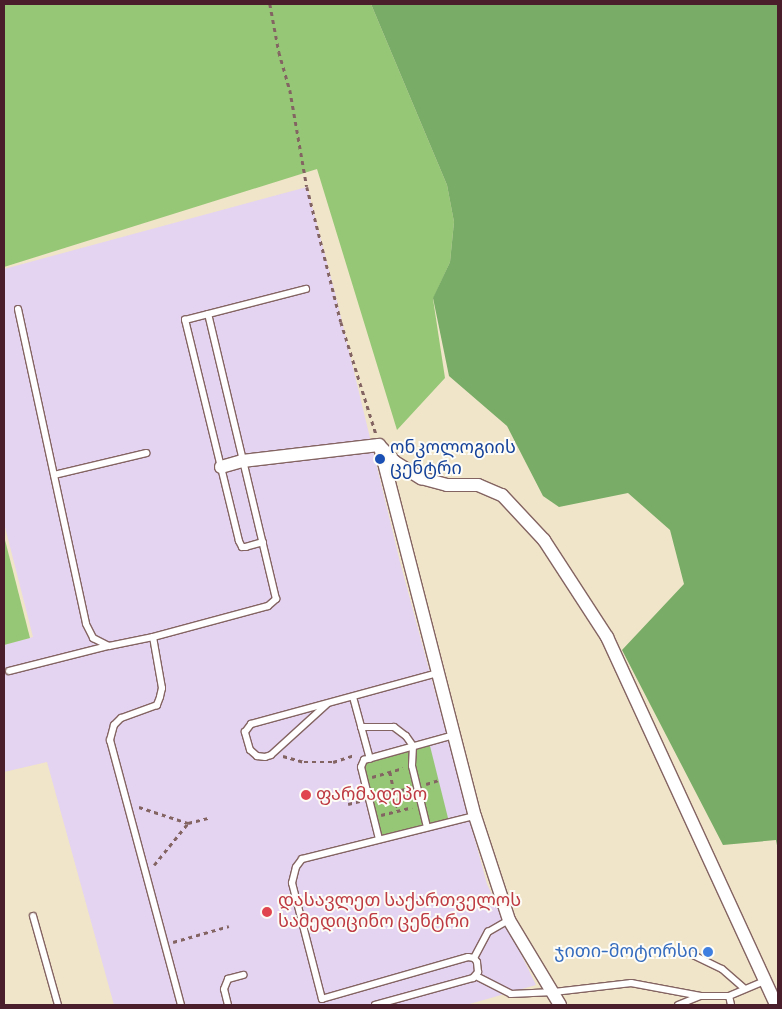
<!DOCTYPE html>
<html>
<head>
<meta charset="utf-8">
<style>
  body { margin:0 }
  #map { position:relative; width:782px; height:1009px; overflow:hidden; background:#f0e5c9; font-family:Pangolin,"Noto Sans Georgian",sans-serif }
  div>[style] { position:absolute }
  .built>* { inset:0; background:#e4d3f1 }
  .green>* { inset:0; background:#96c776 }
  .forest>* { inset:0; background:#78ac67 }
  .path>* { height:2.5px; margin-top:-1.25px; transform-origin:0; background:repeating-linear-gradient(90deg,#846462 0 4px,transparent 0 8px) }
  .roads { filter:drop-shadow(1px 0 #846462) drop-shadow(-1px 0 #846462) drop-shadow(0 1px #846462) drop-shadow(0 -1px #846462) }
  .service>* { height:6px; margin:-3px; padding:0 3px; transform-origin:3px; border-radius:3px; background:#fff }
  .minor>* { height:12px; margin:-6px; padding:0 6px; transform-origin:6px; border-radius:6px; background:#fff }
  .dots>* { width:14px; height:14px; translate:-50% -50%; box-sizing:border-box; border:2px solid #fdfcf7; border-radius:50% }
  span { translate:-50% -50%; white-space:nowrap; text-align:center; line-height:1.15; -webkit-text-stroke:4px #fdfcf7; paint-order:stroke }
  .transit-label { font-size:18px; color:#164399 }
  .left { translate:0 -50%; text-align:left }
  .health-label { font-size:18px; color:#be3a42 }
  .shop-label { font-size:18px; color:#366cbe }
  .right { translate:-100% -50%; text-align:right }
  .frame { position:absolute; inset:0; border:5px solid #4a1f2b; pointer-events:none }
</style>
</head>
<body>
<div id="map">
  <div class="built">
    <div style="clip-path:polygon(307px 187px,335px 293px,400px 562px,487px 884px,536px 985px,466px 1005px,114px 1005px,47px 762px,4px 772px,4px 645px,33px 637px,4px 523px,4px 269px)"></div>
  </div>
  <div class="green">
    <div style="clip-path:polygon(4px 4px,371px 4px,447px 185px,454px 222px,450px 262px,433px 299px,445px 378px,397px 430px,317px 169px,4px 267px)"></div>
    <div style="clip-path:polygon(4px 536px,30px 638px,4px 645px)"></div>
    <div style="clip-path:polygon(429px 742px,449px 822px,379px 839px,361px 767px,364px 760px)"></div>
  </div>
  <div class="forest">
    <div style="clip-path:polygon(371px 4px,778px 4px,778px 851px,776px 840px,723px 845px,622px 650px,684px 584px,670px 530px,628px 493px,559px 507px,543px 496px,507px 426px,449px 376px,433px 298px,450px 262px,454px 222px,447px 185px)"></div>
  </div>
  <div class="path">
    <div style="left:270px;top:4px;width:49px;rotate:79.4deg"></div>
    <div style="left:279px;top:52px;width:40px;rotate:74deg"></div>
    <div style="left:290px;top:90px;width:98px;rotate:80.1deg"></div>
    <div style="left:307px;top:187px;width:139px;rotate:75.9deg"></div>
    <div style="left:341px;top:322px;width:117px;rotate:72.6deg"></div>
    <div style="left:283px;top:756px;width:22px;rotate:16deg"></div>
    <div style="left:304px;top:762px;width:29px"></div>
    <div style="left:333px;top:762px;width:23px;rotate:-18deg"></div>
    <div style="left:390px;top:772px;width:39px;rotate:78deg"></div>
    <div style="left:372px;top:777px;width:32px;rotate:-16deg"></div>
    <div style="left:426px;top:784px;width:14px;rotate:-17deg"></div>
    <div style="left:377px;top:796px;width:32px;rotate:-14deg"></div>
    <div style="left:348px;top:804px;width:12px;rotate:-14deg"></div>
    <div style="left:139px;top:807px;width:52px;rotate:18.1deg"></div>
    <div style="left:188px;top:823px;width:21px;rotate:-14deg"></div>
    <div style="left:381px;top:815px;width:32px;rotate:-14deg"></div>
    <div style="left:154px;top:865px;width:54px;rotate:-51deg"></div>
    <div style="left:173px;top:942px;width:58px;rotate:-15.9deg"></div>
  </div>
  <div class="roads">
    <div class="service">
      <div style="left:18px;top:309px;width:322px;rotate:77.8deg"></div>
      <div style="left:86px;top:624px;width:16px;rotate:63deg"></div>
      <div style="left:93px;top:638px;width:18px;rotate:27deg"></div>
      <div style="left:109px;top:646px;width:45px;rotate:-11.6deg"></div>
      <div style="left:153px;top:637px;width:119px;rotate:-15.1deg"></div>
      <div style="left:268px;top:606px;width:11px;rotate:-41deg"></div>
      <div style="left:276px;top:599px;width:293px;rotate:-103.4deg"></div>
      <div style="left:54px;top:475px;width:95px;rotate:-13.4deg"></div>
      <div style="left:263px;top:542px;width:18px;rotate:164deg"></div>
      <div style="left:246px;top:547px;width:4px;rotate:180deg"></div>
      <div style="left:242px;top:547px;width:7px;rotate:-117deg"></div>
      <div style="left:239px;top:541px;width:228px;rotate:-103.7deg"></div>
      <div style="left:185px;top:320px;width:125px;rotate:-14.4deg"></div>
      <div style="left:153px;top:637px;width:52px;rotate:80deg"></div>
      <div style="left:162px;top:688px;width:9px;rotate:103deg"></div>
      <div style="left:160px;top:697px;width:9px;rotate:111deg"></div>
      <div style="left:157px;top:705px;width:38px;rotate:160deg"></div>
      <div style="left:121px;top:718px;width:10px;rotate:135deg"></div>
      <div style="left:114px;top:725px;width:16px;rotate:105deg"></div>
      <div style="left:110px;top:740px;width:274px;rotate:75deg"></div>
      <div style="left:9px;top:671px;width:102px;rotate:-14.2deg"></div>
      <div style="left:353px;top:697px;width:64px;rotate:74.7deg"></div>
      <div style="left:327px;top:704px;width:76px;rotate:137.7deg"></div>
      <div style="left:271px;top:755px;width:6px;rotate:162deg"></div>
      <div style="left:265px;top:757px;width:8px;rotate:-173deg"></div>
      <div style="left:257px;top:756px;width:9px;rotate:-139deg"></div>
      <div style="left:250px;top:750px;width:19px;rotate:-106deg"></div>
      <div style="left:245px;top:732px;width:10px;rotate:-53deg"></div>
      <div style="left:251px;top:724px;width:194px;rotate:-15.3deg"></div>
      <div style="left:361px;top:727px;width:33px"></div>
      <div style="left:394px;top:727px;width:15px;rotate:37deg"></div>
      <div style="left:406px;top:736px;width:12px;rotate:55deg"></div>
      <div style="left:413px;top:746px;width:20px;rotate:93deg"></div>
      <div style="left:412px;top:766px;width:63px;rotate:76.2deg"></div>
      <div style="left:379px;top:839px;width:74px;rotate:-104deg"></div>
      <div style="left:361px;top:767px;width:8px;rotate:-67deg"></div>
      <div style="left:364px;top:760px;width:93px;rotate:-15.5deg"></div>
      <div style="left:33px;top:916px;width:92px;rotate:74.3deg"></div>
      <div style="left:691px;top:954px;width:34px;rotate:26deg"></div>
      <div style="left:722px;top:969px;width:30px;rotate:41deg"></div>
      <div style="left:474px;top:958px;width:30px;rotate:-62deg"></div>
      <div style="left:488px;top:932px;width:24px;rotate:-30deg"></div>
      <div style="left:476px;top:976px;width:39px;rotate:27deg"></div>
      <div style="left:511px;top:994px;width:43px;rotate:-2.7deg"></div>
      <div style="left:554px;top:992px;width:78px;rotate:-6.7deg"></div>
      <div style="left:631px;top:983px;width:71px;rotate:10.5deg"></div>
      <div style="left:701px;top:996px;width:28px"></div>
      <div style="left:729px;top:996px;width:38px;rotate:-23deg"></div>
      <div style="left:729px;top:996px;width:9px;rotate:77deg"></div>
      <div style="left:228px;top:1005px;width:16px;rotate:-104deg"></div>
      <div style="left:224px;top:989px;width:11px;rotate:-68deg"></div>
      <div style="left:228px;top:979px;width:16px;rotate:-15deg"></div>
      <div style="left:375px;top:1005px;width:102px;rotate:-15.4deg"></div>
      <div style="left:473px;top:978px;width:8px;rotate:-50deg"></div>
      <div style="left:478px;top:972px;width:10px;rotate:-96deg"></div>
      <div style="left:477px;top:962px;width:5px;rotate:-127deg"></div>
      <div style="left:474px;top:958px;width:6px;rotate:-171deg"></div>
      <div style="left:468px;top:957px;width:152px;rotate:164deg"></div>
      <div style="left:322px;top:999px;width:120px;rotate:-104.5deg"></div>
      <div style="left:292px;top:883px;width:16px;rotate:-76deg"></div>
      <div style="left:296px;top:867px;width:10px;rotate:-53deg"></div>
      <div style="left:302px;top:859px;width:178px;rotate:-14deg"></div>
      <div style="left:678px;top:1005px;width:24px;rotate:-22deg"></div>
    </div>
    <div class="minor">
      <div style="left:379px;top:445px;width:23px;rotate:47deg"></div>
      <div style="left:395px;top:462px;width:31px;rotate:32deg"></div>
      <div style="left:421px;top:478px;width:27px;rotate:15deg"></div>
      <div style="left:447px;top:485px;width:31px"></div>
      <div style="left:478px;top:485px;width:26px;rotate:23deg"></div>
      <div style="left:502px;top:495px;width:62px;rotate:47deg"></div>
      <div style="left:544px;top:540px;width:116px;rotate:57deg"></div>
      <div style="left:607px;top:637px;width:405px;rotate:65.3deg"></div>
      <div style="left:380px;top:447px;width:381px;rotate:75.6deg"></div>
      <div style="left:475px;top:816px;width:109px;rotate:71.9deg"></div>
      <div style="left:509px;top:920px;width:99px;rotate:59deg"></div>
      <div style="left:221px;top:467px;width:22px;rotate:-16deg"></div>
      <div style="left:242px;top:461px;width:138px;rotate:-6.7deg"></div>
    </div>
  </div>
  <div class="dots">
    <div style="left:380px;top:459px;background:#1a4fb4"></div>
    <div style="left:306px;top:795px;background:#e0444e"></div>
    <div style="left:267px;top:912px;background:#e0444e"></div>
    <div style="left:708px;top:952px;background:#3f7fe0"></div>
  </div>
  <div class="transit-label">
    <span class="left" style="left:390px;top:459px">ონკოლოგიის<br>ცენტრი</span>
  </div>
  <div class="health-label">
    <span class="left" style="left:316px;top:795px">ფარმადეპო</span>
    <span class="left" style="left:278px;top:912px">დასავლეთ საქართველოს<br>სამედიცინო ცენტრი</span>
  </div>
  <div class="shop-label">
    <span class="right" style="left:698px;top:952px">ჯითი-მოტორსი</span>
  </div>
  <div class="frame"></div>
</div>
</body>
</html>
